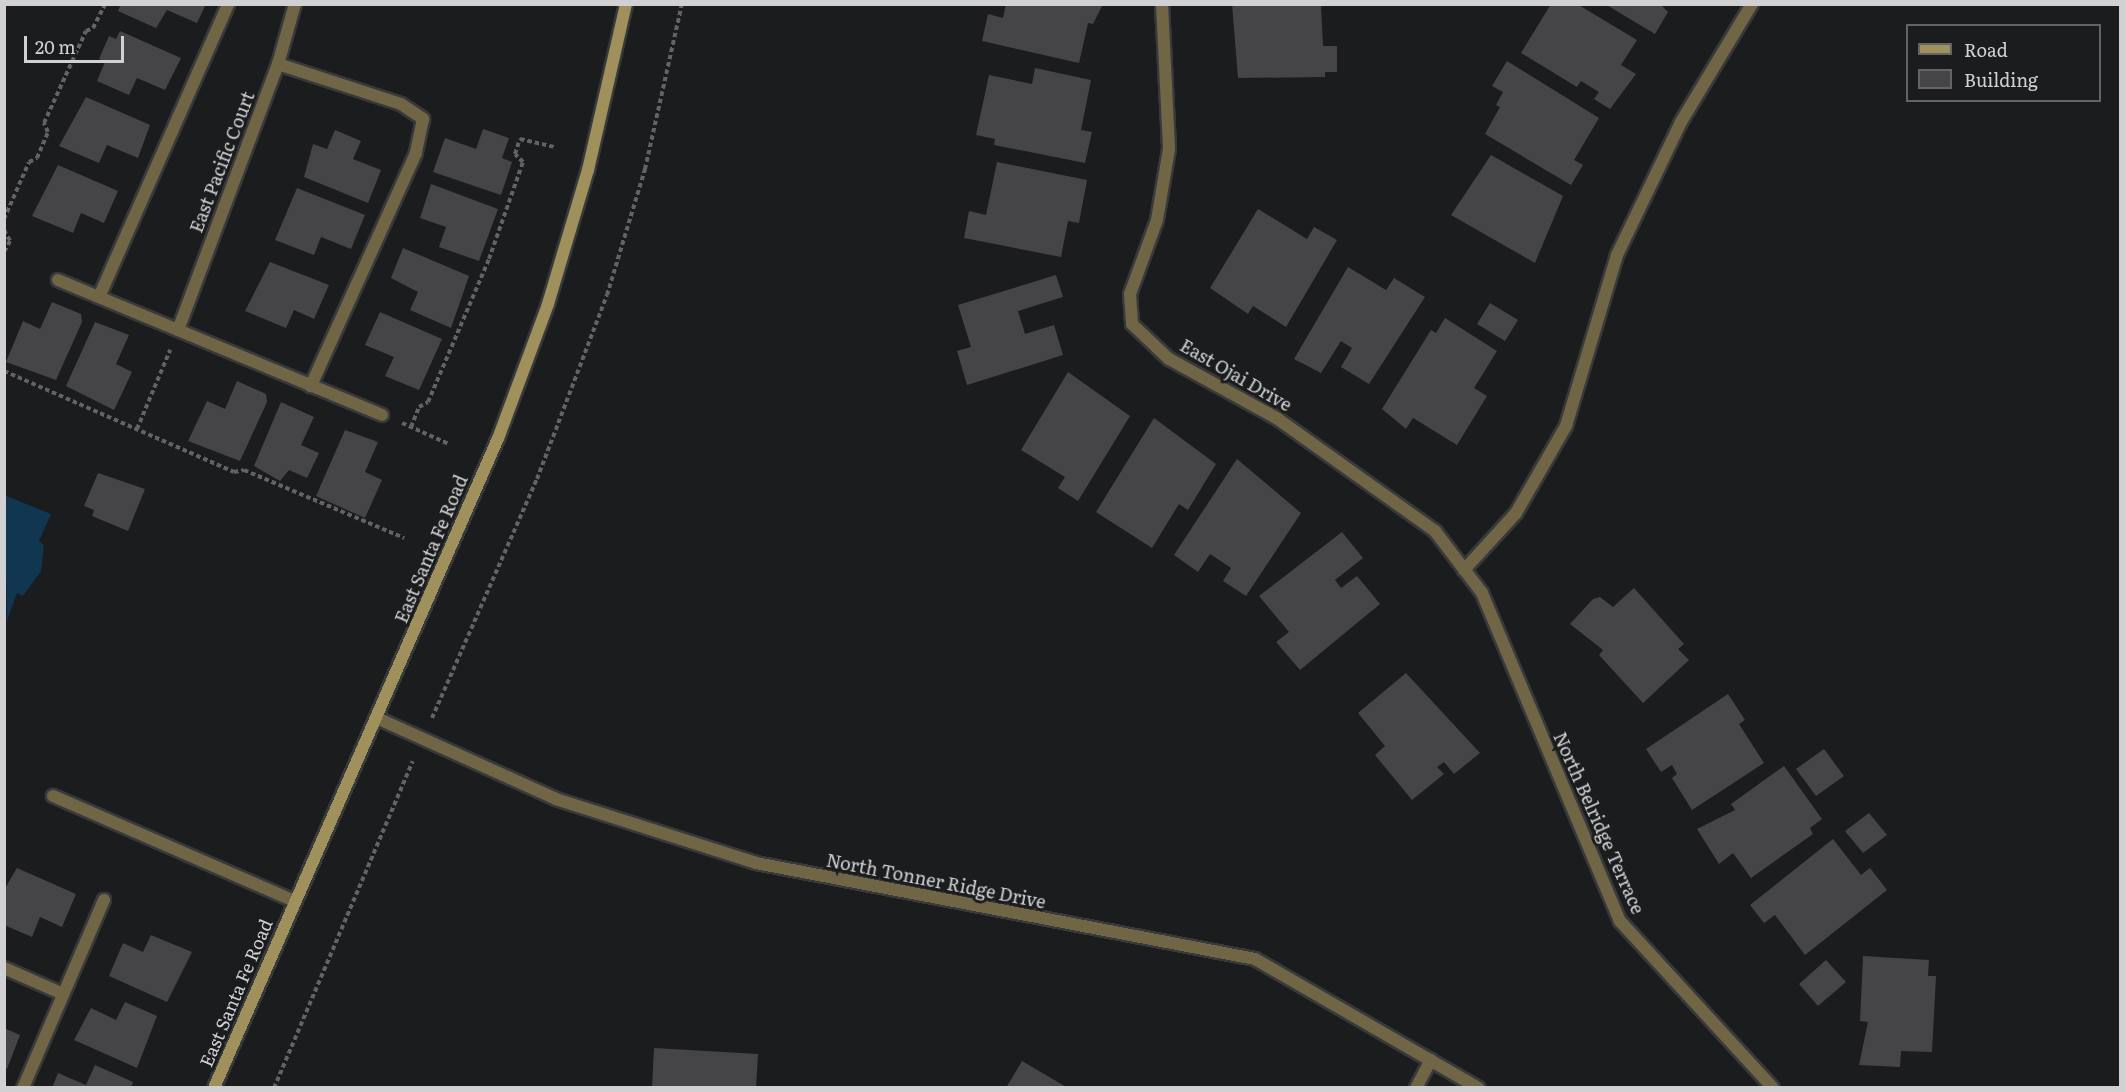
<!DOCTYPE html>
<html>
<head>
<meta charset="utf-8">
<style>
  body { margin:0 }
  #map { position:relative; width:2125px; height:1092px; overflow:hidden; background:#1b1c1e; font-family:Literata,serif }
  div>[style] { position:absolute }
  .water>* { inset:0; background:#103651 }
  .building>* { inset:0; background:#454548 }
  .path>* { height:4px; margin-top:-2px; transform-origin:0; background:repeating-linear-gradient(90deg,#636365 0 4.5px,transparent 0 7.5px) }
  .roads { filter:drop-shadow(2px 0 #38393b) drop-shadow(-2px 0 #38393b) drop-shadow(0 2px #38393b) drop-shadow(0 -2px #38393b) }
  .lane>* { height:12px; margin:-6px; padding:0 6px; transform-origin:6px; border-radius:6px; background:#706646 }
  .street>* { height:12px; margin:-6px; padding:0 6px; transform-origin:6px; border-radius:6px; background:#706646 }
  .secondary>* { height:12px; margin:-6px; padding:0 6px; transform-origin:6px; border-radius:6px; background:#a0905c }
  span { translate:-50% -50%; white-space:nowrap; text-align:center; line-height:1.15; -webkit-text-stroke:6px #1b1c1e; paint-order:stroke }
  .street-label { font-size:18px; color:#d1d1d3 }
  .frame { position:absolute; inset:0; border:6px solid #d1d1d3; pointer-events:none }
  .legend { position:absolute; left:1906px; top:24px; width:195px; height:78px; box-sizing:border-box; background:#1b1c1e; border:2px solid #646466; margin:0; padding:8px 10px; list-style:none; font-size:18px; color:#d1d1d3 }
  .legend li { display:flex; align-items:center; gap:12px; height:30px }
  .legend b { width:30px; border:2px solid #646466 }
  .scale { position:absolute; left:24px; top:36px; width:100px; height:27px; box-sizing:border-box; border:3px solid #d1d1d3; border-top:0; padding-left:8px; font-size:18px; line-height:21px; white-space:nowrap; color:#d1d1d3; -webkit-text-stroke:4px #1b1c1e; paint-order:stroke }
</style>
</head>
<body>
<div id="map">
  <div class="water">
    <div style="clip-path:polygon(4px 495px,51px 514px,39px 541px,44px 545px,41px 571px,23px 596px,17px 593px,7px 621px)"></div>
  </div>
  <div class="building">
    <div style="clip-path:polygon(121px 4px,203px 4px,205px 6px,197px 23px,167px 10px,156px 28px,118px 11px)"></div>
    <div style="clip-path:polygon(1006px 4px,1103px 4px,1093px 24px,1088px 23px,1079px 63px,982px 41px,988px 14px,1003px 18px)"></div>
    <div style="clip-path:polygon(1232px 4px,1321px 4px,1323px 46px,1337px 46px,1337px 72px,1325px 72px,1325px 77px,1238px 78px)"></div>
    <div style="clip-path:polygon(1551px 4px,1577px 4px,1637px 40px,1621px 65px,1636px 74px,1610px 109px,1594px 99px,1599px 92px,1581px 81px,1577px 87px,1521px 53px)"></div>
    <div style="clip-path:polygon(1605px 4px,1660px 4px,1668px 12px,1655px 34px)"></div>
    <div style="clip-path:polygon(120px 31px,181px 58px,165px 90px,137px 78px,129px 95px,97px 81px,105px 62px,99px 59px,109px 36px,116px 39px)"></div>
    <div style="clip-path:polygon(1507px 61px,1599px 118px,1574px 160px,1583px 165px,1571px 185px,1485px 134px,1500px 107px,1496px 105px,1503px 92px,1492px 86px)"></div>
    <div style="clip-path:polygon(1035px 68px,1091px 80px,1081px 130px,1092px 132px,1085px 163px,994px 145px,995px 139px,976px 135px,989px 75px,1032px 84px)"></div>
    <div style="clip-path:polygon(86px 97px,150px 125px,138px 158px,107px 145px,99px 163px,59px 146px)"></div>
    <div style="clip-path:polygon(483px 129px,509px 138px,502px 158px,512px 162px,501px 195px,433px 172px,445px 138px,476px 149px)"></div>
    <div style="clip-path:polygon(335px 130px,361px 141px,353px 159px,381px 170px,368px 203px,304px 177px,313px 144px,327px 149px)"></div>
    <div style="clip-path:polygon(1491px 155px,1563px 196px,1535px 263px,1451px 215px)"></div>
    <div style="clip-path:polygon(997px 162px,1087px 180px,1079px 223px,1068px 221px,1061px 257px,964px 238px,969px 211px,986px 215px)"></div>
    <div style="clip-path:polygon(58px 165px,118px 191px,104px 223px,81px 213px,73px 233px,32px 216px)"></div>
    <div style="clip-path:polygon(431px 184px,498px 209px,479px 261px,439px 247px,446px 227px,420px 218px)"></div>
    <div style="clip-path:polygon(297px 188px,365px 215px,351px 249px,321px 237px,314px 255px,275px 240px)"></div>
    <div style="clip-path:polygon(1258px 209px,1307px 239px,1314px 227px,1337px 240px,1286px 327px,1253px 306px,1248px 314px,1210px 288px)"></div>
    <div style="clip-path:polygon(403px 248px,469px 276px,451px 328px,410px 310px,418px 292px,391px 278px)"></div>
    <div style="clip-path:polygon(270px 262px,329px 285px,314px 319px,294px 310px,286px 328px,245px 311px)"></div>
    <div style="clip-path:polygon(1348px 267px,1386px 290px,1394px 278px,1425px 297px,1369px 384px,1341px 367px,1352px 348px,1341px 341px,1321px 373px,1294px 359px)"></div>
    <div style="clip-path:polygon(1056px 275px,1063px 297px,1018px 311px,1025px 334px,1054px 325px,1063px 355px,967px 385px,957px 351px,971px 347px,958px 305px)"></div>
    <div style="clip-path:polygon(52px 302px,81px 314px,82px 322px,56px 380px,6px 362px,23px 321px,40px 329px)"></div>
    <div style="clip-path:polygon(1490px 303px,1518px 320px,1505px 341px,1477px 324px)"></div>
    <div style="clip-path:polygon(380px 312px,442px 339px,419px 390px,385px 376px,394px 357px,365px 345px)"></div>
    <div style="clip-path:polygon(1445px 318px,1497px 351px,1474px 388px,1487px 396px,1457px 445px,1413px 418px,1406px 429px,1382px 409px,1431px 330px,1436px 333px)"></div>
    <div style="clip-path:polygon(95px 322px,129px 335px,116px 364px,132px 372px,114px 410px,66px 386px)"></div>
    <div style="clip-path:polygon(1068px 372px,1130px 416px,1078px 501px,1058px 488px,1065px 477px,1021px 450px)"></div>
    <div style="clip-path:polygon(237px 381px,266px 394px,267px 402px,240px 461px,188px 441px,207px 401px,225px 409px)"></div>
    <div style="clip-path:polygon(281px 402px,314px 417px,301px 445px,319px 453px,307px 478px,289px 470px,280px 481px,254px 466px)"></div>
    <div style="clip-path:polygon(1154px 418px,1216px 464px,1188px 510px,1179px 504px,1152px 548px,1096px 512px)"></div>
    <div style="clip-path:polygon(345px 430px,378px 442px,365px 472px,382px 480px,365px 518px,316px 496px)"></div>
    <div style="clip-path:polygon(1237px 459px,1301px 513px,1246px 596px,1223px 581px,1231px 568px,1210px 554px,1198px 572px,1174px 555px)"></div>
    <div style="clip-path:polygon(98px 473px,145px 489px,128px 531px,92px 516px,94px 510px,84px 506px)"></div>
    <div style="clip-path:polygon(1342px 532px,1363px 558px,1335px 580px,1341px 588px,1357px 576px,1380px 604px,1300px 670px,1276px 642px,1289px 632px,1259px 596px)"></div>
    <div style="clip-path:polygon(1634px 588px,1684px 644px,1678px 649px,1689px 660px,1643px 703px,1599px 655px,1603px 650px,1570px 624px,1593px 599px,1600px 597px,1613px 607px)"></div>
    <div style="clip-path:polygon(1406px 673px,1480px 753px,1454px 774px,1444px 762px,1437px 767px,1444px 774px,1412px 800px,1375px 755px,1385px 746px,1358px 713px)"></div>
    <div style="clip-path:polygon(1728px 694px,1745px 720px,1739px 724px,1764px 763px,1692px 810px,1672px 778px,1677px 774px,1672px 765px,1661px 772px,1646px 749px)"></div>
    <div style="clip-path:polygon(1824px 749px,1844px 776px,1816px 796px,1796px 769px)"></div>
    <div style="clip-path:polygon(1784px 766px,1822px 819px,1810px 828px,1813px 834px,1751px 878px,1733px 853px,1719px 864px,1697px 829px,1735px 810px,1731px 804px)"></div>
    <div style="clip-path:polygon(1869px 813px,1887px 835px,1863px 853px,1845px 831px)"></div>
    <div style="clip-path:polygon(1833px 839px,1861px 875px,1870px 868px,1887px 890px,1805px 955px,1775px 915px,1764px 923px,1750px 905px)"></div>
    <div style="clip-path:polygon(17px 868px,76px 894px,62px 927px,40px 917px,32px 937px,4px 925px,4px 890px)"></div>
    <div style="clip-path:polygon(151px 935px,192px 952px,167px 1002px,109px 976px,123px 943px,143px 952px)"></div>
    <div style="clip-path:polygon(1863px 956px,1929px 960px,1928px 976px,1936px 976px,1932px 1052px,1901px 1051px,1900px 1067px,1859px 1065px,1868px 1022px,1860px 1021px)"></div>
    <div style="clip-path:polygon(1826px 960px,1846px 982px,1818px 1006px,1799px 984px)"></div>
    <div style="clip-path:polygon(125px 1002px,157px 1016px,137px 1068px,74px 1040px,91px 1008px,116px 1020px)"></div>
    <div style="clip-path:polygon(4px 1028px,20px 1035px,7px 1069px,4px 1068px)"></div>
    <div style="clip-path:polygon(654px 1048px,758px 1054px,756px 1088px,652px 1088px)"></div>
    <div style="clip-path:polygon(1022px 1061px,1068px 1088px,1006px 1088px)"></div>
    <div style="clip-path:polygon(95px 1065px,133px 1082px,131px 1088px,52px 1088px,58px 1073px,86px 1085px)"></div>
  </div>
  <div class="path">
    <div style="left:4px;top:219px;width:62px;rotate:-66.3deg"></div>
    <div style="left:29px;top:162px;width:9px;rotate:-27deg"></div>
    <div style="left:37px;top:158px;width:28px;rotate:-67deg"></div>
    <div style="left:48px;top:132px;width:10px;rotate:-114deg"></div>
    <div style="left:44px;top:123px;width:101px;rotate:-65.5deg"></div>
    <div style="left:86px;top:31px;width:8px;rotate:-23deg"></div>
    <div style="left:93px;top:28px;width:27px;rotate:-63deg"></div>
    <div style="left:4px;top:230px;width:13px;rotate:61deg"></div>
    <div style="left:10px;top:241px;width:13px;rotate:119deg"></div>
    <div style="left:4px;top:371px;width:251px;rotate:23.7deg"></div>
    <div style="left:234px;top:472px;width:10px;rotate:-11deg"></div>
    <div style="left:244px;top:470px;width:174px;rotate:23deg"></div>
    <div style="left:402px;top:423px;width:51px;rotate:24.1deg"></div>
    <div style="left:411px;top:427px;width:22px;rotate:-68deg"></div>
    <div style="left:419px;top:407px;width:10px;rotate:-29deg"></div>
    <div style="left:428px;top:402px;width:155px;rotate:-66.9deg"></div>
    <div style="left:489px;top:259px;width:103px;rotate:-70.7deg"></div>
    <div style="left:523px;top:162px;width:11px;rotate:-135deg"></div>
    <div style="left:515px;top:154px;width:16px;rotate:-72deg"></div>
    <div style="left:520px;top:139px;width:35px;rotate:13deg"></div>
    <div style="left:137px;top:429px;width:86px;rotate:-67.3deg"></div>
    <div style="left:432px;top:718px;width:261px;rotate:-66.3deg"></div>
    <div style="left:537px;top:479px;width:197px;rotate:-69.2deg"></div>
    <div style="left:607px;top:295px;width:132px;rotate:-73.2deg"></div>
    <div style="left:645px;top:169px;width:169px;rotate:-77.4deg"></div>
    <div style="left:274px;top:1088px;width:355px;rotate:-67deg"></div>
  </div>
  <div class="roads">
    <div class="lane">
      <div style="left:278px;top:64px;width:129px;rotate:18deg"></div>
      <div style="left:401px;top:104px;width:27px;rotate:34deg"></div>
      <div style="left:423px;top:119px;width:35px;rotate:102deg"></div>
      <div style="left:416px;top:153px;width:256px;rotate:114.3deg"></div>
      <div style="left:99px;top:297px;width:320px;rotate:-66.2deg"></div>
      <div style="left:53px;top:796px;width:264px;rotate:23.5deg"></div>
      <div style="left:23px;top:1088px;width:205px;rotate:-66.7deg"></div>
    </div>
    <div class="street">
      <div style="left:1162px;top:4px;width:145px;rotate:87.2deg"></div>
      <div style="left:1169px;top:149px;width:72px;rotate:99.6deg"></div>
      <div style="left:1157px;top:220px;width:79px;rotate:110deg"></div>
      <div style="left:1130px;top:294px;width:30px;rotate:86deg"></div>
      <div style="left:1132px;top:324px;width:51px;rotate:43.4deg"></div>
      <div style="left:1169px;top:359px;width:124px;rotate:28.8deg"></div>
      <div style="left:1278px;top:419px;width:193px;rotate:35.5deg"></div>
      <div style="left:1435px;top:531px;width:78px;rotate:52.8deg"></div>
      <div style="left:1482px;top:593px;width:356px;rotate:67.2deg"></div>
      <div style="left:1620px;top:921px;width:226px;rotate:47.5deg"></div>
      <div style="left:58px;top:280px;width:351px;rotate:22.6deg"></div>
      <div style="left:178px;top:330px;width:284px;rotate:-69.4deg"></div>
      <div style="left:278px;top:64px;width:62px;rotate:-74.2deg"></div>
      <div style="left:1464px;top:570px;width:77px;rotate:-47.6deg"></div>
      <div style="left:1516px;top:513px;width:100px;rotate:-60.1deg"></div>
      <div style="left:1566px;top:426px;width:178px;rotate:-73.4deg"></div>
      <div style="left:1617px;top:255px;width:148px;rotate:-64.3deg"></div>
      <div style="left:1681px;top:122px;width:138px;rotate:-59deg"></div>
      <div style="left:379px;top:719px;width:194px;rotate:24.3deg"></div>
      <div style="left:556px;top:799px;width:210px;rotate:17.7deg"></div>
      <div style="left:756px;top:863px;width:508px;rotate:10.89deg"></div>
      <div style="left:1255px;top:959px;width:258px;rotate:30deg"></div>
      <div style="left:4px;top:968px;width:64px;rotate:23.8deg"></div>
      <div style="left:1416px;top:1088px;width:32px;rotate:-62deg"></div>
    </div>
    <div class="secondary">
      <div style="left:214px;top:1088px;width:712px;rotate:-66.39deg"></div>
      <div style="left:499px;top:436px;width:141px;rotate:-69.6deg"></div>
      <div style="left:548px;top:304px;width:140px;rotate:-73.4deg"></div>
      <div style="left:588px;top:170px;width:170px;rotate:-77.1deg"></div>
    </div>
  </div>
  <div class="street-label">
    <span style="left:222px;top:162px;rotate:-69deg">East Pacific Court</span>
    <span style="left:1236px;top:375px;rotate:30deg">East Ojai Drive</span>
    <span style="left:431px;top:549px;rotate:-67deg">East Santa Fe Road</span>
    <span style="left:1599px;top:823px;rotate:66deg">North Belridge Terrace</span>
    <span style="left:936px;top:881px;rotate:11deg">North Tonner Ridge Drive</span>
    <span style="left:236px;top:993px;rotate:-67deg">East Santa Fe Road</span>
  </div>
  <div class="frame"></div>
  <ul class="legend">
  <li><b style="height:8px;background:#a0905c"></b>Road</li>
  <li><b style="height:16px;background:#454548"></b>Building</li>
  </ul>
  <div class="scale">20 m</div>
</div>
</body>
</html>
